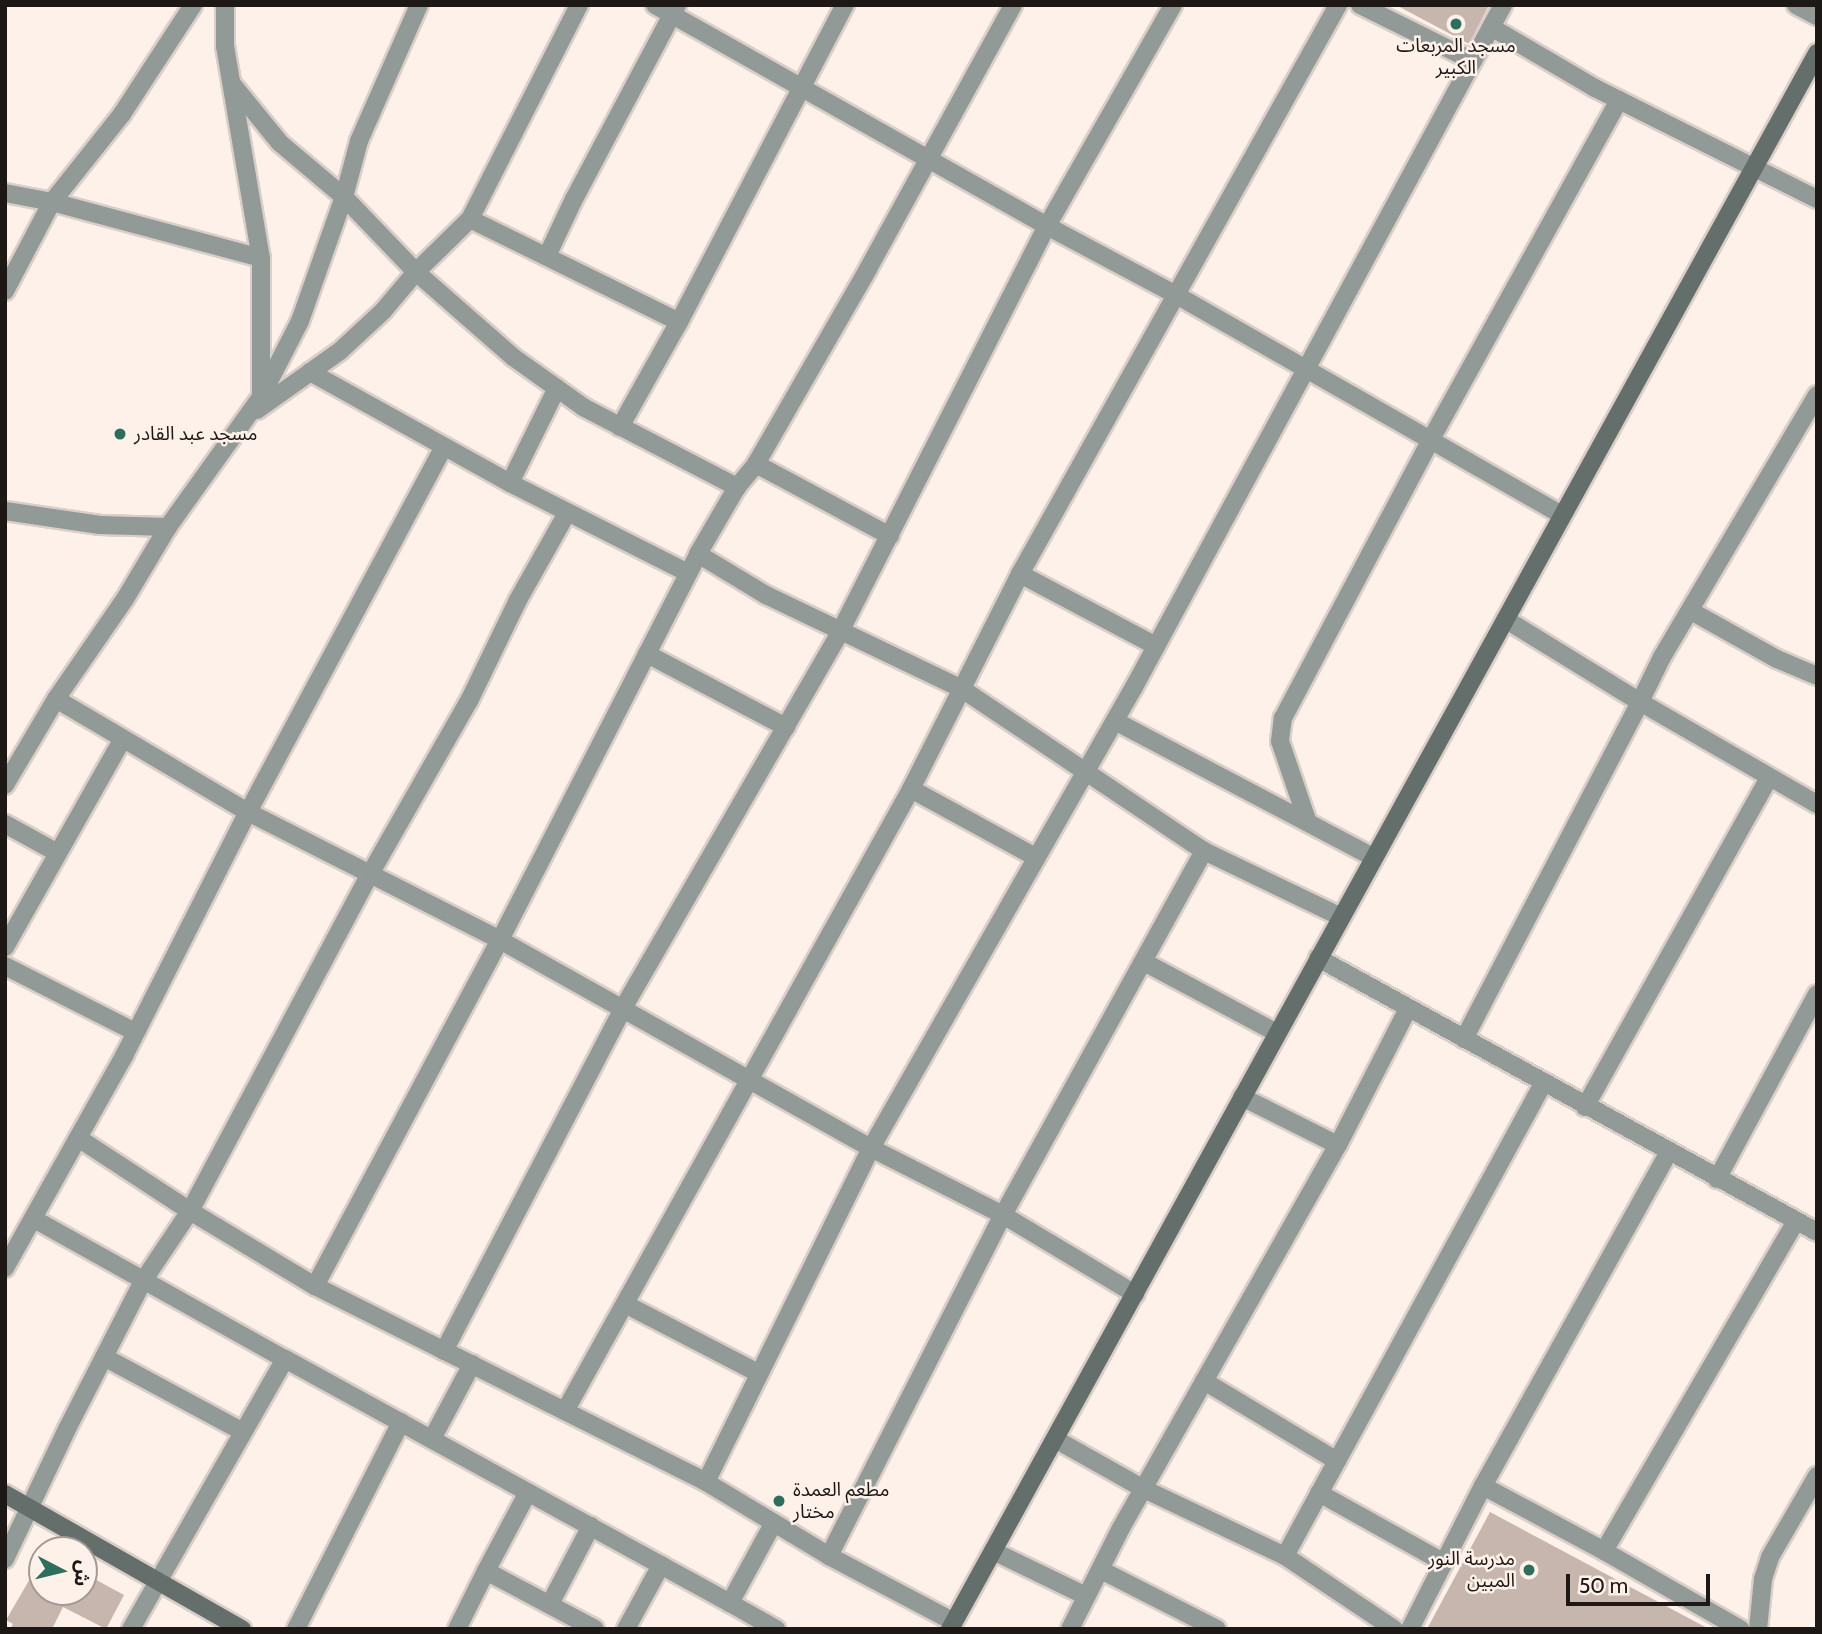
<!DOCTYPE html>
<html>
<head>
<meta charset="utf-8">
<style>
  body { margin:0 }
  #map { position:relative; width:1822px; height:1634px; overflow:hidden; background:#fef1ea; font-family:Cabin,"Noto Sans Arabic",sans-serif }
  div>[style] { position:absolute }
  .building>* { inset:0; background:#c6b6ae }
  .roads { filter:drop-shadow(2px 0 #dacec8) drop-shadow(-2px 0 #dacec8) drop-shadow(0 2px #dacec8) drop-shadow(0 -2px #dacec8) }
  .street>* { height:18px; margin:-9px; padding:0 9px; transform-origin:9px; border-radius:9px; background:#929a97 }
  .secondary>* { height:18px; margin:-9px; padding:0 9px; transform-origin:9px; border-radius:9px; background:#646f6b }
  .dots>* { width:19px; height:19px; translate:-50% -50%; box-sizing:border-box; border:4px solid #fef1ea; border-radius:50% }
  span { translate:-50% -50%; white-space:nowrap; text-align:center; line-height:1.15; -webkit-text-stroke:5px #fef1ea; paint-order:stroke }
  .poi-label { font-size:19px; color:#1d1715 }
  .left { translate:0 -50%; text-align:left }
  .right { translate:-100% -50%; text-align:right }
  .frame { position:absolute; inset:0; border:7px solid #1d1715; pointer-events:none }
  .north { position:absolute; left:28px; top:1536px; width:70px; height:70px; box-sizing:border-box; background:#fef1ea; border:2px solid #a49a95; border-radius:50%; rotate:97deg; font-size:19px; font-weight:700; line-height:28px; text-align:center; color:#1d1715 }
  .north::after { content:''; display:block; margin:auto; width:24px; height:32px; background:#2e6e5d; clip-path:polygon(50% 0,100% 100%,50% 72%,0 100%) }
  .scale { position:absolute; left:1566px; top:1574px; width:144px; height:32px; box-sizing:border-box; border:4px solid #1d1715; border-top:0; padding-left:9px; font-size:21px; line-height:24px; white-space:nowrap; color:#1d1715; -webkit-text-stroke:5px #fef1ea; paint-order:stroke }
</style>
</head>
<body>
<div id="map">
  <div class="building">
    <div style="clip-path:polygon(1396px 5px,1489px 5px,1469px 44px)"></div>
    <div style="clip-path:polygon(1490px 1512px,1709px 1629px,1427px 1629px)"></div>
    <div style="clip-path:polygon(89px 1576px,124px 1595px,106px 1629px,63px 1607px,52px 1629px,10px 1629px,13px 1624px,6px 1620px,31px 1577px,42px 1584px,42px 1592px,84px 1592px)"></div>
  </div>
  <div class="roads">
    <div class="street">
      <div style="left:225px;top:5px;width:41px;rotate:90deg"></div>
      <div style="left:225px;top:46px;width:215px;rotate:80.4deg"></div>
      <div style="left:261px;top:258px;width:136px;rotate:90deg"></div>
      <div style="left:655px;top:5px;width:450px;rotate:29.4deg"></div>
      <div style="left:1047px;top:226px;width:149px;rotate:28.1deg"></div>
      <div style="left:1178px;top:296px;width:442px;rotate:29.7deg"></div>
      <div style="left:1360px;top:5px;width:126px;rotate:26.4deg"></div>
      <div style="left:1796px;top:5px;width:24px;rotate:28deg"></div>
      <div style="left:1491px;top:27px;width:121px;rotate:30.4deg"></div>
      <div style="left:1595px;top:88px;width:248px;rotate:26.6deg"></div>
      <div style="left:232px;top:84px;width:76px;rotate:50.9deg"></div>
      <div style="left:280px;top:143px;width:84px;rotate:40.2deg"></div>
      <div style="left:344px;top:197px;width:104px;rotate:46.2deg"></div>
      <div style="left:416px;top:272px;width:76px;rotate:-44.5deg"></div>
      <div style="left:470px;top:219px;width:240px;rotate:-63deg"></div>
      <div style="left:5px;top:193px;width:48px;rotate:10.8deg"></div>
      <div style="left:52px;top:202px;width:216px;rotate:15deg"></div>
      <div style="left:470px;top:219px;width:233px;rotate:26.2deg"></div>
      <div style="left:547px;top:256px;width:63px;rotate:-64.7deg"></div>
      <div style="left:574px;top:199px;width:220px;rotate:-62deg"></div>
      <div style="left:5px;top:291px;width:101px;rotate:-62.2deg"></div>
      <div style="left:52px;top:202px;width:112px;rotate:-51.5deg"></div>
      <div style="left:122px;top:114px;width:130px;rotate:-56.9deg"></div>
      <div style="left:310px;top:372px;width:229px;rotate:29deg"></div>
      <div style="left:510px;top:483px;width:199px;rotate:26.8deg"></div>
      <div style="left:1817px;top:395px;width:304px;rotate:120.6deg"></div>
      <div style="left:1662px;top:657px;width:50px;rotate:116.1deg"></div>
      <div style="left:1640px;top:702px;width:204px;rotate:30deg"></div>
      <div style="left:257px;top:410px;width:102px;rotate:-35.4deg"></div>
      <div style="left:340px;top:351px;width:59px;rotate:-42.9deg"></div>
      <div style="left:383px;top:311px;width:51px;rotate:-49.8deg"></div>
      <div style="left:416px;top:272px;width:129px;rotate:41.2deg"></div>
      <div style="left:513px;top:357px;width:86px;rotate:35.5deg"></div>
      <div style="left:583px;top:407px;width:174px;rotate:27.5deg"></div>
      <div style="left:620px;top:427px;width:120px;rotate:-60.7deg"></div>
      <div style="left:679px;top:322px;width:358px;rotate:-62.4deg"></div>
      <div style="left:756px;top:464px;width:152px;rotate:28.2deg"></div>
      <div style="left:510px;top:483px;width:106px;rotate:-63.7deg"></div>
      <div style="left:5px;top:511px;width:96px;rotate:8.4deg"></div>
      <div style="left:100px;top:525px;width:68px;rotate:1.7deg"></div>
      <div style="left:698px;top:554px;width:79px;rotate:31.1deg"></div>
      <div style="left:766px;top:595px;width:217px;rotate:25.6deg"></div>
      <div style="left:962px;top:689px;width:291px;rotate:33.8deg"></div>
      <div style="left:1204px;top:851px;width:152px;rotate:25.7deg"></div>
      <div style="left:1020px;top:574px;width:154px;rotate:27.9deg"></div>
      <div style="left:1691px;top:611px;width:98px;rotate:29.2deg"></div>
      <div style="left:1777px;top:659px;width:43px;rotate:23deg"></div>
      <div style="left:647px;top:654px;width:157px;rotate:27.7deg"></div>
      <div style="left:56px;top:699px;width:223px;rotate:30.5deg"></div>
      <div style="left:248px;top:812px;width:283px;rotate:26.9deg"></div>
      <div style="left:500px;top:940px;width:425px;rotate:29.3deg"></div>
      <div style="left:871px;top:1148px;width:148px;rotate:26.9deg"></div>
      <div style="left:1003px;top:1215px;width:154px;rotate:30.9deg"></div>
      <div style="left:1115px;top:721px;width:292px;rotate:27.8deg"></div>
      <div style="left:5px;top:785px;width:100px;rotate:-59.3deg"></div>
      <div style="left:56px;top:699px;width:121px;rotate:-55.4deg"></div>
      <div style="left:125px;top:599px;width:84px;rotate:-59.2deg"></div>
      <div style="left:168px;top:527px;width:160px;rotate:-54.4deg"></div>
      <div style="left:261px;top:397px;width:85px;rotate:-62.8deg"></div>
      <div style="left:300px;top:321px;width:132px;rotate:-70.5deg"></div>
      <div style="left:344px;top:197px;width:58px;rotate:-75deg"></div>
      <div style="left:359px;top:141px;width:149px;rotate:-66.2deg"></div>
      <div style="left:911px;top:789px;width:141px;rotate:28.7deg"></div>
      <div style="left:1307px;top:820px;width:83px;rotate:-108.9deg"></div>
      <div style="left:1280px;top:741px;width:23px;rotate:-83deg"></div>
      <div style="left:1283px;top:718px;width:314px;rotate:-62deg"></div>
      <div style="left:1430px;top:441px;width:390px;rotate:-61deg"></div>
      <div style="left:5px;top:824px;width:60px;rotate:28.7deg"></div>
      <div style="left:5px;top:947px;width:238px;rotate:-60.5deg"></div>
      <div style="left:1318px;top:958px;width:569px;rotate:28.77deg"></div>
      <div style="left:1144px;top:962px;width:151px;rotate:28.1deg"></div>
      <div style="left:5px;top:966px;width:146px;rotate:26.9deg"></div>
      <div style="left:1464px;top:1039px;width:380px;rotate:-62.4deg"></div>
      <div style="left:1640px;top:702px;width:158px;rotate:-148.4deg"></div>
      <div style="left:1242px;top:1097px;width:107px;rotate:26.6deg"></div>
      <div style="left:1585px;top:1107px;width:377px;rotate:-60.8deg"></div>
      <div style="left:78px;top:1138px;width:134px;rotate:33.1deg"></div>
      <div style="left:190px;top:1211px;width:146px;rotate:31deg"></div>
      <div style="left:315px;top:1286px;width:437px;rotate:26.6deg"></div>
      <div style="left:706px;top:1482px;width:144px;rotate:31deg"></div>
      <div style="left:829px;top:1556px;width:141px;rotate:27.8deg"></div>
      <div style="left:1717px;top:1179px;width:210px;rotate:-61.6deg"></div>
      <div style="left:34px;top:1219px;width:287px;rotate:29.2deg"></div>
      <div style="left:285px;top:1359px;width:311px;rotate:119.7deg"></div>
      <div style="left:5px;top:1268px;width:245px;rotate:-60.7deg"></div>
      <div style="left:125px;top:1054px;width:271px;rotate:-63.1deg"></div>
      <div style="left:248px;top:812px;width:414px;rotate:-61.8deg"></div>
      <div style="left:315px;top:1286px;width:392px;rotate:-61.9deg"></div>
      <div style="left:500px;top:940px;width:434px;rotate:-62.8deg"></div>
      <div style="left:698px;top:554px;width:78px;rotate:-59.8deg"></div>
      <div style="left:737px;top:487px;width:30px;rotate:-50deg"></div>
      <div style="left:756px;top:464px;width:225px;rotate:-60.1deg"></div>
      <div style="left:868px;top:269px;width:301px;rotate:-61.2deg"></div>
      <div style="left:625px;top:1304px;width:150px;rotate:27.4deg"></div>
      <div style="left:444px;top:1351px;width:385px;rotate:-62.4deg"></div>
      <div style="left:622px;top:1010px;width:436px;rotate:-60deg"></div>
      <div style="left:840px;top:632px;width:456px;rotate:-63deg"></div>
      <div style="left:1047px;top:226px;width:254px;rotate:-60.3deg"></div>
      <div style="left:104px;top:1357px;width:158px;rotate:28.3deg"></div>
      <div style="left:285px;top:1359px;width:508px;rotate:28.74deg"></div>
      <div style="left:1204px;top:1381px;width:155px;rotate:31deg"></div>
      <div style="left:565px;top:1411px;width:712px;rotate:-60.91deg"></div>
      <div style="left:911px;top:789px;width:241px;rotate:-63.1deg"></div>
      <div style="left:1020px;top:574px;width:652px;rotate:-60.8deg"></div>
      <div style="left:432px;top:1439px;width:85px;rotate:-61.9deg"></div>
      <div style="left:1055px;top:1439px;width:102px;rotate:29.3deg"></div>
      <div style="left:1144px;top:1489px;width:156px;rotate:25.4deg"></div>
      <div style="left:1285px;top:1556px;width:131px;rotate:33.8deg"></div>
      <div style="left:706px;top:1482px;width:373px;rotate:-63.7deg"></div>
      <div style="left:871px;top:1148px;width:531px;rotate:-60.3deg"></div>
      <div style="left:1134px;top:687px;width:775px;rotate:-61.58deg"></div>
      <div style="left:1483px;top:1486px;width:137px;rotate:28.2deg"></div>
      <div style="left:1604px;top:1551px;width:382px;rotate:-59.8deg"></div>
      <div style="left:1319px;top:1493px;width:142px;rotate:29.1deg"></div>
      <div style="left:773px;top:1524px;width:90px;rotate:118.6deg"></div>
      <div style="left:730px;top:1603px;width:53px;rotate:29.5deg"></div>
      <div style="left:993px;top:1551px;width:103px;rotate:25.8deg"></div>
      <div style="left:1604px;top:1551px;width:157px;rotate:29.8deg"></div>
      <div style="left:829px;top:1556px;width:383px;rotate:-63deg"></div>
      <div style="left:1003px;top:1215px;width:416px;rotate:-61.1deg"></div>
      <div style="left:1285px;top:1556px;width:540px;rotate:-61.35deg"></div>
      <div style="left:5px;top:1559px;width:144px;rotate:-64.5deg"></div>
      <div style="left:67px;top:1429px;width:166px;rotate:-62.8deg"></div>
      <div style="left:143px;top:1281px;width:84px;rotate:-56.1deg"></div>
      <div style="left:190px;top:1211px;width:380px;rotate:-61.9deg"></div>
      <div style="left:369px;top:876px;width:202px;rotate:-60.3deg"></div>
      <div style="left:469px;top:701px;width:112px;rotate:-64.1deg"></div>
      <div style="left:518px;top:600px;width:100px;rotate:-60.6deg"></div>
      <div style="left:1101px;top:1570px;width:130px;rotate:27deg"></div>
      <div style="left:486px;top:1571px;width:89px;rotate:-62deg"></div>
      <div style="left:550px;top:1604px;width:88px;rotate:-62.3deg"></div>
      <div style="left:296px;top:1629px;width:232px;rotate:-63.1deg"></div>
      <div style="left:457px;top:1629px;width:65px;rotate:-63.4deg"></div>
      <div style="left:486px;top:1571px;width:123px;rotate:28deg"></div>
      <div style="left:626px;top:1629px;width:73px;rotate:-61.3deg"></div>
      <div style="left:1070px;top:1629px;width:113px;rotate:-63.2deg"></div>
      <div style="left:1121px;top:1528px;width:440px;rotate:-60.5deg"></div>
      <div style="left:1338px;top:1145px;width:153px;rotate:-62.8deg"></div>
      <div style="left:1410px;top:1629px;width:161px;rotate:-63deg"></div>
      <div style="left:1483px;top:1486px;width:382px;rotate:-60.9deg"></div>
      <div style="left:1758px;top:1629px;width:50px;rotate:-84.3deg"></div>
      <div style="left:1763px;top:1579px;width:23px;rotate:-72deg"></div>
      <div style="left:1770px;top:1557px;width:94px;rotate:-59.9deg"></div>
    </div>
    <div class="secondary">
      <div style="left:5px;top:1494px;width:273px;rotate:29.7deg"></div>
      <div style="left:950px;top:1629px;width:1799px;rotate:-61.18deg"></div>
    </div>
  </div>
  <div class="dots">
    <div style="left:1456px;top:24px;background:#2e6e5d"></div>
    <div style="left:120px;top:434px;background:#2e6e5d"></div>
    <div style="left:779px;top:1501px;background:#2e6e5d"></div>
    <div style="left:1529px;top:1570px;background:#2e6e5d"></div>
  </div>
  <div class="poi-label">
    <span style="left:1456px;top:57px">مسجد المربعات<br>الكبير</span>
    <span class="left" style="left:134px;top:434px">مسجد عبد القادر</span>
    <span class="left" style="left:793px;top:1501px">مطعم العمدة<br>مختار</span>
    <span class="right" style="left:1515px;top:1570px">مدرسة النور<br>المبين</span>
  </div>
  <div class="frame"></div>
  <div class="north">ش</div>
  <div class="scale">50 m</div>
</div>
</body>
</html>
